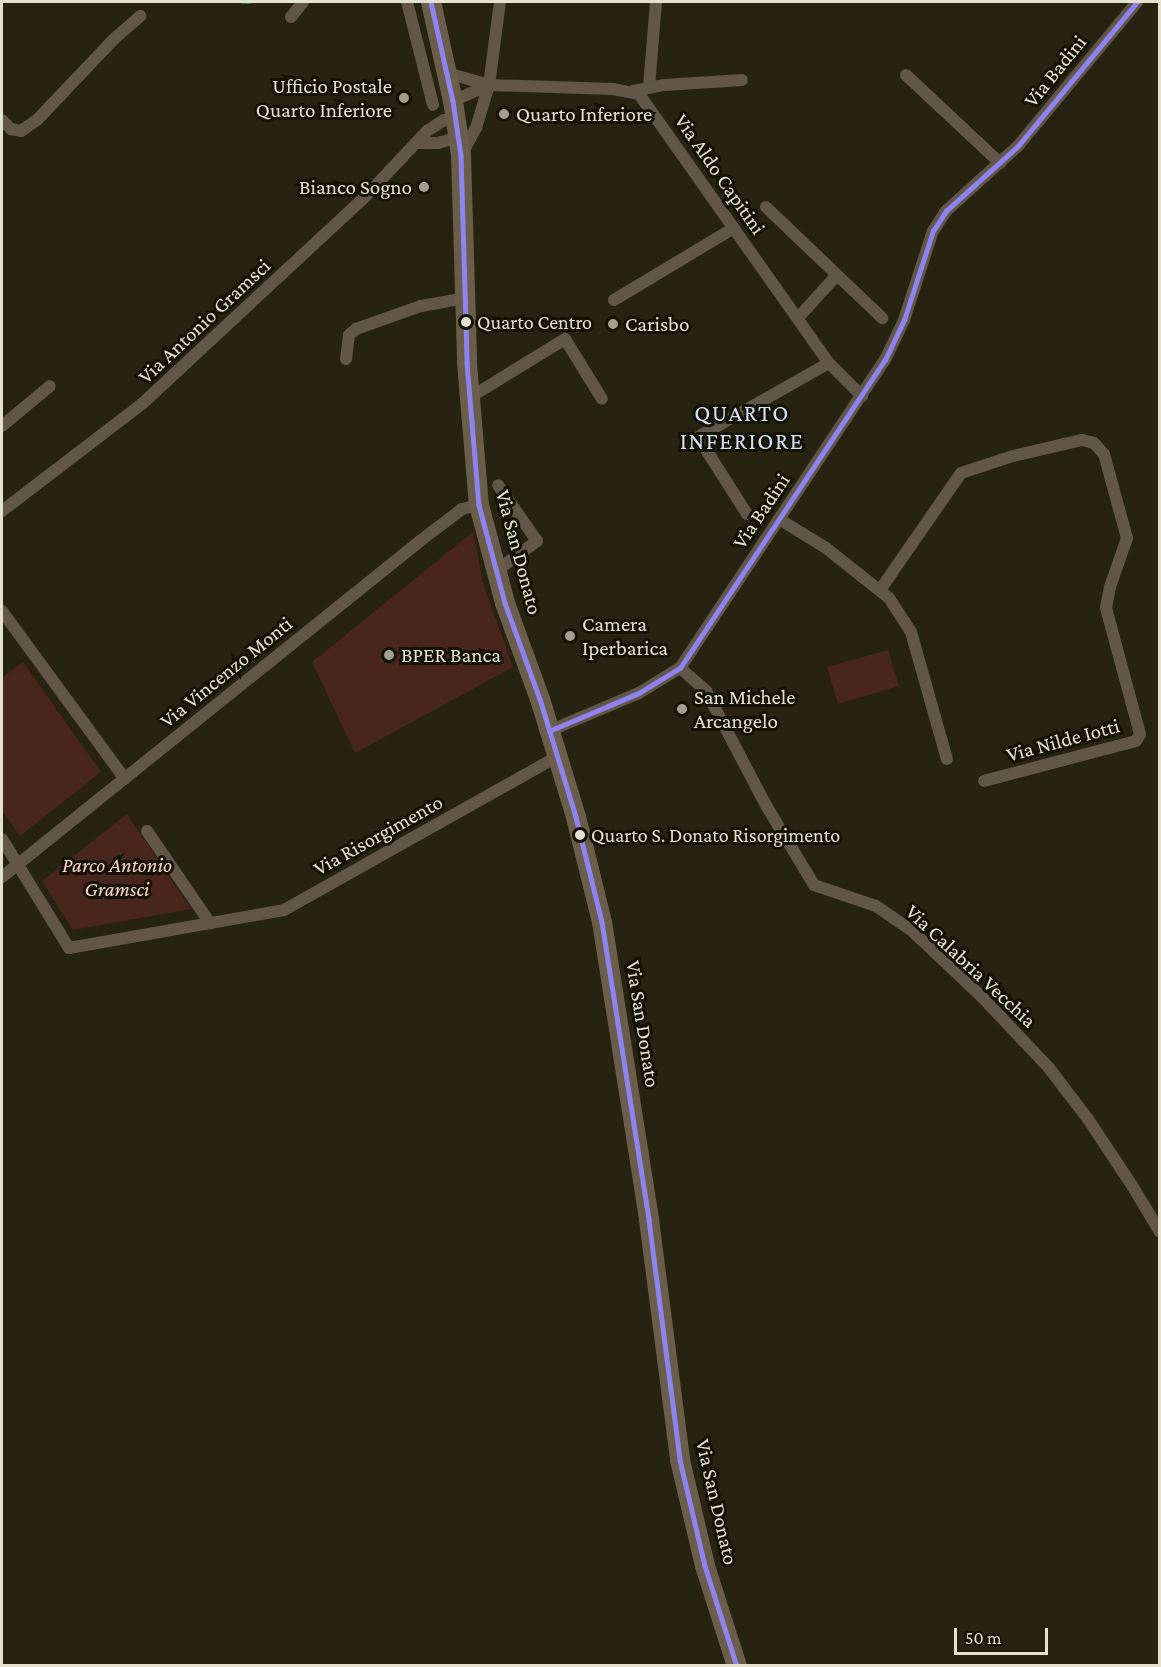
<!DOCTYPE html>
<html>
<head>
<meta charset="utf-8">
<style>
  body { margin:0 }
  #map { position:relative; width:1161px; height:1667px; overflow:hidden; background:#262310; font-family:"Crimson Pro",serif }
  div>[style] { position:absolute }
  .green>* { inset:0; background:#49261b }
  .stream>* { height:4px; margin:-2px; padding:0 2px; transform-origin:2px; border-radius:2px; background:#216b52 }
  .minor>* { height:12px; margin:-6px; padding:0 6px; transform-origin:6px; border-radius:6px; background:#615648 }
  .primary>* { height:20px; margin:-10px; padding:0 10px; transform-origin:10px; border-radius:10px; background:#6a5d4a }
  .bus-1>* { height:4.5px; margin:-2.25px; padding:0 2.25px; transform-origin:2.25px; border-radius:2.25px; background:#8f83f0 }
  .dots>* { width:16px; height:16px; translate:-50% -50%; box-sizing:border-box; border:3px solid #141205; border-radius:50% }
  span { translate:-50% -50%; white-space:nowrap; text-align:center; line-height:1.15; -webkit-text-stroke:6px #141205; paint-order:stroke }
  .bus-label { font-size:20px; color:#e4e2cf }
  .left { translate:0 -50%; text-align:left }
  .street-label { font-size:21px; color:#e4e2cf }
  .poi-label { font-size:21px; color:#e4e2cf }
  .right { translate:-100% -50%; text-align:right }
  .park-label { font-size:21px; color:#fbd2c8; font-style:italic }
  .quarter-label { font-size:24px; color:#d3dffb; letter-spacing:1.5px }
  .frame { position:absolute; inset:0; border:3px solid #e4e2cf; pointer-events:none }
  .scale { position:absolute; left:954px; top:1628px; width:94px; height:27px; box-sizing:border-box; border:3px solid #e4e2cf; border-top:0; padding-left:8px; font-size:18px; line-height:21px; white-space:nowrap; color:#e4e2cf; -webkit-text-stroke:4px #141205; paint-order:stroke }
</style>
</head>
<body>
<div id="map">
  <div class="green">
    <div style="clip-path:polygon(473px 532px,483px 583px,513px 667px,355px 753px,312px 662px)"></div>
    <div style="clip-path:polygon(888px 650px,899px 686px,838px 704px,827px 667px)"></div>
    <div style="clip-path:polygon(23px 662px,101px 772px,20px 836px,2px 810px,2px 678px)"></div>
    <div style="clip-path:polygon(127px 814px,191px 909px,73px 930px,42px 881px)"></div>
  </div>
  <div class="stream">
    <div style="left:242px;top:2px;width:8px"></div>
  </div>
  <div class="minor">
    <div style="left:407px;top:2px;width:106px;rotate:75.8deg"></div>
    <div style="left:291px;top:17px;width:19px;rotate:-51deg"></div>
    <div style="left:447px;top:73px;width:44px;rotate:15.9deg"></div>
    <div style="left:489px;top:85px;width:124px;rotate:1.8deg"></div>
    <div style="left:613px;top:89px;width:26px;rotate:11deg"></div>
    <div style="left:639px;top:94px;width:329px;rotate:54.8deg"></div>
    <div style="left:829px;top:363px;width:47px;rotate:45deg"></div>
    <div style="left:906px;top:75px;width:129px;rotate:43.1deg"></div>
    <div style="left:649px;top:87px;width:85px;rotate:-85.3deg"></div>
    <div style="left:633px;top:91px;width:32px;rotate:-11deg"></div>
    <div style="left:664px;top:85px;width:78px;rotate:-3.7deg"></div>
    <div style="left:453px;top:101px;width:39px;rotate:-24deg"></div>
    <div style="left:2px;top:120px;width:13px;rotate:45deg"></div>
    <div style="left:11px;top:129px;width:10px;rotate:11deg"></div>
    <div style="left:21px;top:131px;width:19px;rotate:-35deg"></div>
    <div style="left:37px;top:120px;width:112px;rotate:-46.5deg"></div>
    <div style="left:114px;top:39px;width:35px;rotate:-41deg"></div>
    <div style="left:418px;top:143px;width:20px"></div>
    <div style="left:438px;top:143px;width:22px;rotate:-16deg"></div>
    <div style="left:462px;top:154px;width:30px;rotate:-62deg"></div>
    <div style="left:476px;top:128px;width:45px;rotate:-73.2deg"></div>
    <div style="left:489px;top:85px;width:84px;rotate:-82.5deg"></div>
    <div style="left:766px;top:207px;width:161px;rotate:43.7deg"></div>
    <div style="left:614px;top:300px;width:140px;rotate:-31deg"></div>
    <div style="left:798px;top:318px;width:57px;rotate:-47.9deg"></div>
    <div style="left:346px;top:359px;width:24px;rotate:-83deg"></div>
    <div style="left:349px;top:335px;width:9px;rotate:-41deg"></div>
    <div style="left:356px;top:329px;width:69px;rotate:-19.5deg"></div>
    <div style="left:421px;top:306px;width:46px;rotate:-10.1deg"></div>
    <div style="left:469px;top:398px;width:113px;rotate:-31.6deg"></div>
    <div style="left:565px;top:339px;width:70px;rotate:58.3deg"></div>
    <div style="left:2px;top:426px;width:62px;rotate:-39.8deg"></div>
    <div style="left:2px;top:511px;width:176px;rotate:-37.4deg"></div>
    <div style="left:142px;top:404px;width:304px;rotate:-42.9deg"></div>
    <div style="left:365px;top:197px;width:91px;rotate:-46.8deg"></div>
    <div style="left:427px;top:131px;width:20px;rotate:-33deg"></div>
    <div style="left:444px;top:120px;width:12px;rotate:5deg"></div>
    <div style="left:747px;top:514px;width:91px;rotate:-122.5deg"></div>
    <div style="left:698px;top:437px;width:150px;rotate:-29.5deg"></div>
    <div style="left:779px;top:519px;width:55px;rotate:31.7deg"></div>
    <div style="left:826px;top:548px;width:80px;rotate:38.4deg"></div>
    <div style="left:889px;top:598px;width:40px;rotate:57.1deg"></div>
    <div style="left:911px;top:632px;width:132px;rotate:74.2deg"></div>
    <div style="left:496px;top:571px;width:51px;rotate:-36.2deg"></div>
    <div style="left:537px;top:541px;width:68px;rotate:-124.9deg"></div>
    <div style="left:880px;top:590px;width:142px;rotate:-55.3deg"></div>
    <div style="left:961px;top:473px;width:55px;rotate:-18.1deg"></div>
    <div style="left:1013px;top:456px;width:71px;rotate:-13.1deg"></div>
    <div style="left:1082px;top:440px;width:12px;rotate:14deg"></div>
    <div style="left:1094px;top:443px;width:15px;rotate:48deg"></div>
    <div style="left:1104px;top:454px;width:87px;rotate:74.7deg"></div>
    <div style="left:1127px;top:538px;width:52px;rotate:109.1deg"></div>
    <div style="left:1110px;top:587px;width:21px;rotate:101deg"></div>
    <div style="left:1106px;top:608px;width:131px;rotate:74.9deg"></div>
    <div style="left:1140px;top:734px;width:8px;rotate:120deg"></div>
    <div style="left:1136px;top:741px;width:157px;rotate:165.3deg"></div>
    <div style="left:2px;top:611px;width:208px;rotate:53.8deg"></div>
    <div style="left:680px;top:668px;width:35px;rotate:41deg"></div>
    <div style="left:706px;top:691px;width:131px;rotate:62.3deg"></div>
    <div style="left:767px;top:807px;width:91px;rotate:58.9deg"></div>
    <div style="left:814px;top:885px;width:65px;rotate:18.7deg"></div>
    <div style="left:876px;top:906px;width:42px;rotate:34.4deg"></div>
    <div style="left:911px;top:930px;width:96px;rotate:43.3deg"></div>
    <div style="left:981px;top:996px;width:99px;rotate:46.6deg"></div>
    <div style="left:1049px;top:1068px;width:64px;rotate:52.6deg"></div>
    <div style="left:1088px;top:1119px;width:82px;rotate:56.5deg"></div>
    <div style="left:1133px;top:1187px;width:52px;rotate:59deg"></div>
    <div style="left:549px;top:731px;width:98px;rotate:-22.9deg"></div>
    <div style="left:639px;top:693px;width:48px;rotate:-31.4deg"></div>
    <div style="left:680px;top:668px;width:370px;rotate:-56.4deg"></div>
    <div style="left:885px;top:360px;width:44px;rotate:-64.6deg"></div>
    <div style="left:904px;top:320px;width:94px;rotate:-72deg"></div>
    <div style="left:933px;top:231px;width:24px;rotate:-57deg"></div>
    <div style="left:946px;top:211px;width:97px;rotate:-42.1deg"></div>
    <div style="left:1018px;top:146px;width:187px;rotate:-50.4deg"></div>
    <div style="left:147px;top:831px;width:112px;rotate:55.6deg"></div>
    <div style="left:2px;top:839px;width:128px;rotate:58.4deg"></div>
    <div style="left:69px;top:948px;width:218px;rotate:-10deg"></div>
    <div style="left:284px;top:910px;width:313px;rotate:-29.3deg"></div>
    <div style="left:2px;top:877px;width:536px;rotate:-38.79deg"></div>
    <div style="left:420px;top:541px;width:53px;rotate:-37.3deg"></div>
    <div style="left:462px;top:509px;width:17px;rotate:-13deg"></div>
  </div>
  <div class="primary">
    <div style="left:431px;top:2px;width:101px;rotate:77.5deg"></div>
    <div style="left:453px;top:101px;width:55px;rotate:81.6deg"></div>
    <div style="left:461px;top:155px;width:208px;rotate:88.3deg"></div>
    <div style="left:467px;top:363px;width:143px;rotate:85.2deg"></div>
    <div style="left:479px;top:505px;width:101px;rotate:75.1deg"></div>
    <div style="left:505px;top:603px;width:102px;rotate:70deg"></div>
    <div style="left:540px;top:699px;width:123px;rotate:73deg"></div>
    <div style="left:576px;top:817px;width:108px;rotate:76.1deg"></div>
    <div style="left:602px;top:922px;width:302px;rotate:81deg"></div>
    <div style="left:649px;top:1220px;width:242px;rotate:82.6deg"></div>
    <div style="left:680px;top:1460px;width:109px;rotate:76.7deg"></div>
    <div style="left:705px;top:1566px;width:105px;rotate:72.3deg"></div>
  </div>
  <div class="bus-1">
    <div style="left:431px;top:2px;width:101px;rotate:77.5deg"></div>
    <div style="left:453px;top:101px;width:55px;rotate:81.6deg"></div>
    <div style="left:461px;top:155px;width:208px;rotate:88.3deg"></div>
    <div style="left:467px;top:363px;width:143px;rotate:85.2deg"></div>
    <div style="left:479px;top:505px;width:101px;rotate:75.1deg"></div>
    <div style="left:505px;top:603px;width:102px;rotate:70deg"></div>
    <div style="left:540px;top:699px;width:123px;rotate:73deg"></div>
    <div style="left:576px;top:817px;width:108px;rotate:76.1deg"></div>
    <div style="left:602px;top:922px;width:302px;rotate:81deg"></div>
    <div style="left:649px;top:1220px;width:242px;rotate:82.6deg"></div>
    <div style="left:680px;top:1460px;width:109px;rotate:76.7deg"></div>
    <div style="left:705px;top:1566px;width:105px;rotate:72.3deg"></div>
    <div style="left:549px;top:731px;width:98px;rotate:-22.9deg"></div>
    <div style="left:639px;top:693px;width:48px;rotate:-31.4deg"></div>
    <div style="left:680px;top:668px;width:370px;rotate:-56.4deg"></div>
    <div style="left:885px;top:360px;width:44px;rotate:-64.6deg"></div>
    <div style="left:904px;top:320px;width:94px;rotate:-72deg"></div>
    <div style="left:933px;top:231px;width:24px;rotate:-57deg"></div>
    <div style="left:946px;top:211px;width:97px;rotate:-42.1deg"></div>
    <div style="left:1018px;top:146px;width:187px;rotate:-50.4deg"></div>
  </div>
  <div class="dots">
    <div style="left:404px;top:98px;background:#a29f8c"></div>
    <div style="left:504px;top:114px;background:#a29f8c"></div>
    <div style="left:424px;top:187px;background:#a29f8c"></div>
    <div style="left:466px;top:322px;background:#e4e2cf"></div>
    <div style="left:613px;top:324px;background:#a29f8c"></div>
    <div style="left:570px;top:636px;background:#a29f8c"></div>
    <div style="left:389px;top:655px;background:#a29f8c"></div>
    <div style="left:682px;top:709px;background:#a29f8c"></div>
    <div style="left:580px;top:835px;background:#e4e2cf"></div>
  </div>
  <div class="bus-label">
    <span class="left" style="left:477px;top:322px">Quarto Centro</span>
    <span class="left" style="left:591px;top:835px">Quarto S. Donato Risorgimento</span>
  </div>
  <div class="street-label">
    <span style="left:1055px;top:71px;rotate:-51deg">Via Badini</span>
    <span style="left:720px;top:174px;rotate:55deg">Via Aldo Capitini</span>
    <span style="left:204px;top:321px;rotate:-43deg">Via Antonio Gramsci</span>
    <span style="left:761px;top:511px;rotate:-56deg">Via Badini</span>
    <span style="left:519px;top:552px;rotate:75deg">Via San Donato</span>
    <span style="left:226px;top:672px;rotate:-39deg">Via Vincenzo Monti</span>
    <span style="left:1063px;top:740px;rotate:-15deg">Via Nilde Iotti</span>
    <span style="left:378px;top:835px;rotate:-29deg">Via Risorgimento</span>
    <span style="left:971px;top:966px;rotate:43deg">Via Calabria Vecchia</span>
    <span style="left:643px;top:1024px;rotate:81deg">Via San Donato</span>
    <span style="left:717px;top:1502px;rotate:77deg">Via San Donato</span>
  </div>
  <div class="poi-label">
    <span class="right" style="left:392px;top:98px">Ufficio Postale<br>Quarto Inferiore</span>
    <span class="left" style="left:516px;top:114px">Quarto Inferiore</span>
    <span class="right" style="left:412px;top:187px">Bianco Sogno</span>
    <span class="left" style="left:625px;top:324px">Carisbo</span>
    <span class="left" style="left:582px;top:636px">Camera<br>Iperbarica</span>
    <span class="left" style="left:401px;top:655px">BPER Banca</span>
    <span class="left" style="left:694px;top:709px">San Michele<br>Arcangelo</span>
  </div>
  <div class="park-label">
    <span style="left:117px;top:877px">Parco Antonio<br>Gramsci</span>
  </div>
  <div class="quarter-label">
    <span style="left:742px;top:427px">QUARTO<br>INFERIORE</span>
  </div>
  <div class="frame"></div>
  <div class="scale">50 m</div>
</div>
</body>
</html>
